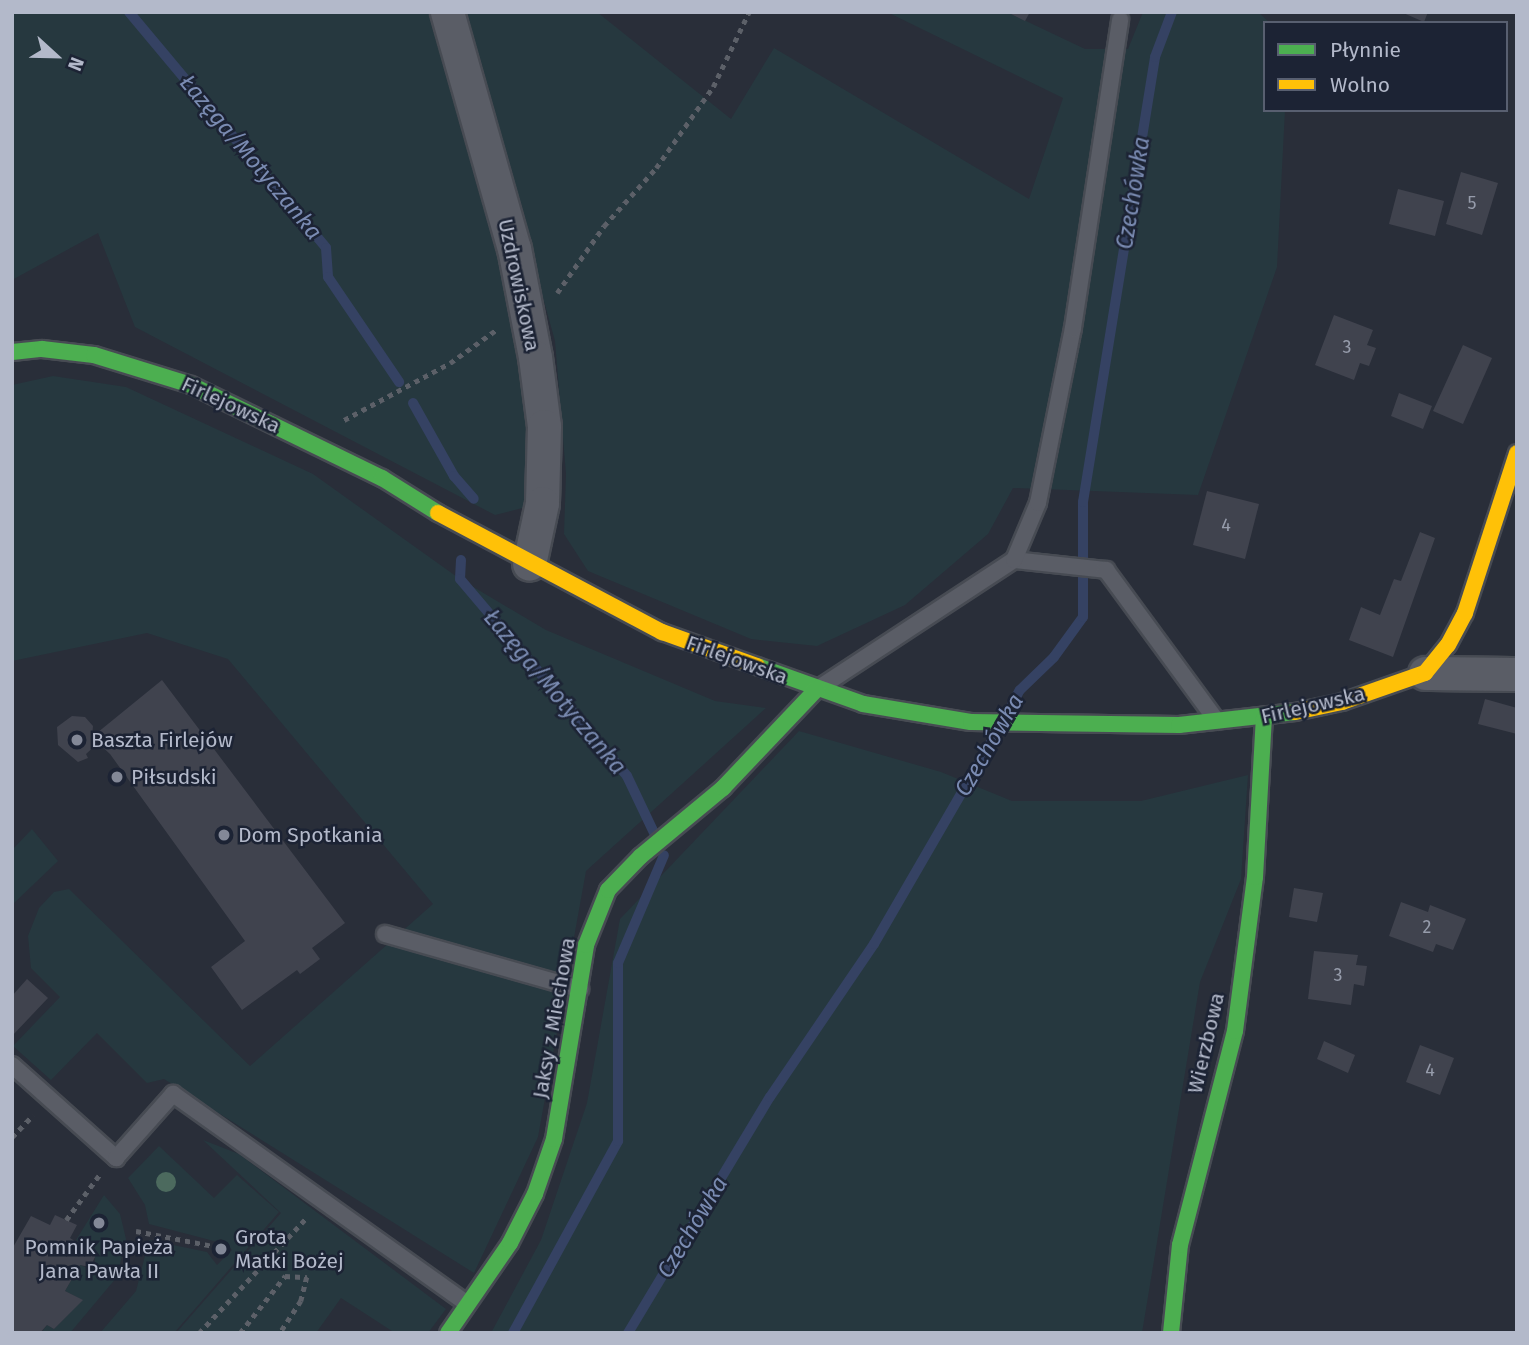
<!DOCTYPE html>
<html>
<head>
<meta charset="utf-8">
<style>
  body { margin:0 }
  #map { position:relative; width:1529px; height:1345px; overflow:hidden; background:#292e39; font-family:"Fira Sans",sans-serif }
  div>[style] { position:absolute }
  .green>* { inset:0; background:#26383f }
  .stream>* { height:10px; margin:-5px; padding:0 5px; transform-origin:5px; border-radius:5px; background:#354263 }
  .building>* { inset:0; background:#40434e }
  .path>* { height:4.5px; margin-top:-2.25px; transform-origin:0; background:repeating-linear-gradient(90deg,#5c6068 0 5px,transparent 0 10px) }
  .roads { filter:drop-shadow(2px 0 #474b53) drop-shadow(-2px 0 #474b53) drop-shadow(0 2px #474b53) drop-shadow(0 -2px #474b53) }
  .lane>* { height:16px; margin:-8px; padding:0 8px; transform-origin:8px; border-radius:8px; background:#5a5d66 }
  .street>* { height:33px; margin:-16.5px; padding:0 16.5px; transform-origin:16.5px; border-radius:16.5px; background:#5a5d66 }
  .fast>* { height:16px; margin:-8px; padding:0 8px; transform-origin:8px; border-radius:8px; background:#4caf50 }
  .slow>* { height:16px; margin:-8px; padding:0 8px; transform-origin:8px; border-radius:8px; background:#ffc107 }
  .trees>* { width:20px; height:20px; margin:-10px; border-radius:50%; background:#4c6a5e }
  .dots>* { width:19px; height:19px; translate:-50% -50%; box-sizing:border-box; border:4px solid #1c2334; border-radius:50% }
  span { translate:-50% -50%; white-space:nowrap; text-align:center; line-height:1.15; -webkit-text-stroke:5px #1c2334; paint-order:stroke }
  .number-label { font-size:18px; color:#969cab }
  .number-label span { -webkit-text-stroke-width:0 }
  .street-label { font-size:21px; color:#b3b9ca }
  .poi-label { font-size:21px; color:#b3b9ca }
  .left { translate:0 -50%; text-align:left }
  .water-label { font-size:23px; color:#7a8bb2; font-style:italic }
  .frame { position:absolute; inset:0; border:14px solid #b3b9ca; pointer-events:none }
  .legend { position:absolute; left:1263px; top:21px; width:245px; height:91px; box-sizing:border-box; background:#1c2334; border:2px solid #585f70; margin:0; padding:9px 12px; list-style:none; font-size:21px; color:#b3b9ca }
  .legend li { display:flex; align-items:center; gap:14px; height:35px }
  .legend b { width:35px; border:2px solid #585f70 }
  .north { position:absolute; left:21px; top:21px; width:70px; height:70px; -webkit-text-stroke:5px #1c2334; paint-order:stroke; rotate:112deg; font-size:19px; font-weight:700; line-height:28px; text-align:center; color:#b3b9ca }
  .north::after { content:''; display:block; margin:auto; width:24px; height:32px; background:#b3b9ca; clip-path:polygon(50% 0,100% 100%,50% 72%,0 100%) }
</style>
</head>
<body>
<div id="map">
  <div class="green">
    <div style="clip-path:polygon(12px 12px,447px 12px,514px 248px,542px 503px,495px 515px,135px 327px,98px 233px,12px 280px)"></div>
    <div style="clip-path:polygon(464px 12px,597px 12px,731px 119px,774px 48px,1029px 199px,1063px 98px,887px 12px,1007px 12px,1085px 49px,1128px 49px,1143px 12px,1258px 12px,1270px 23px,1265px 23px,1265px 110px,1285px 110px,1277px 267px,1198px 495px,1013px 488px,988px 534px,905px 605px,817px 646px,751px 639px,588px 571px,564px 534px,566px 474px,555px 341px)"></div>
    <div style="clip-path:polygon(53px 376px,126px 387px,313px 474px,460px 579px,546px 630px,715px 701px,766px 708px,586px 871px,538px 1137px,474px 1273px,164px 1079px,147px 1083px,97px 1033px,51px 1080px,13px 1046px,60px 997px,31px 968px,28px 936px,39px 908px,54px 892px,69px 889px,250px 1066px,433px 904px,228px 659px,147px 633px,12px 661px,12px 385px)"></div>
    <div style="clip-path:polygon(799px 731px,941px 772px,1012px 801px,1141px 801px,1248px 775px,1241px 879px,1200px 982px,1142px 1333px,491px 1333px,541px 1240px,587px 1103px,620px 919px)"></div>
    <div style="clip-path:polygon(32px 829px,58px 861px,12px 905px,12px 850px)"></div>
    <div style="clip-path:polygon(203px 1140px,239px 1154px,446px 1309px,428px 1333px,395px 1333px,341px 1298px,316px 1333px,176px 1333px,281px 1213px)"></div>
    <div style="clip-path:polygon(159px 1146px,214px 1198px,237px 1175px,279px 1212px,174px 1333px,100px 1333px,136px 1291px,149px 1240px,207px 1252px,217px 1265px,232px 1250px,221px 1239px,214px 1241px,149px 1224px,145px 1205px,128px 1178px)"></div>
    <div style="clip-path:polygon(104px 1195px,120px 1214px,126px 1239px,117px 1277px,70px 1333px,41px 1333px,47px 1325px,54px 1329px,82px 1300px,65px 1291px,80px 1265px,87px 1268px,95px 1262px,95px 1252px,76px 1240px)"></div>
  </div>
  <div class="stream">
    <div style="left:129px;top:12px;width:307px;rotate:50.1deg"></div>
    <div style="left:326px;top:248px;width:29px;rotate:86deg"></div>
    <div style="left:328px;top:277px;width:127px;rotate:55.9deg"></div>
    <div style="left:413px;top:403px;width:84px;rotate:60.7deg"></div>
    <div style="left:454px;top:476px;width:30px;rotate:49deg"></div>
    <div style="left:461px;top:560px;width:19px;rotate:93deg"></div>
    <div style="left:460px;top:579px;width:258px;rotate:49.7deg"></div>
    <div style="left:627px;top:776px;width:65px;rotate:64.6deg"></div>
    <div style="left:1007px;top:714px;width:27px;rotate:-62deg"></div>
    <div style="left:1020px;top:690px;width:47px;rotate:-44.1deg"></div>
    <div style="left:1054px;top:657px;width:49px;rotate:-54.1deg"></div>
    <div style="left:1083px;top:617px;width:115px;rotate:-90deg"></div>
    <div style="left:1083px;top:502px;width:451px;rotate:-80.8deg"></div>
    <div style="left:1155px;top:57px;width:48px;rotate:-69.3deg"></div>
    <div style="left:513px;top:1333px;width:219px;rotate:-61.3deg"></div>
    <div style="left:618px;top:1141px;width:178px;rotate:-90deg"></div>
    <div style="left:618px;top:963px;width:117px;rotate:-66.9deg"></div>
    <div style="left:628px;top:1333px;width:275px;rotate:-59deg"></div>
    <div style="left:770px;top:1097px;width:185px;rotate:-55.8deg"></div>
    <div style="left:874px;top:944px;width:247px;rotate:-59.9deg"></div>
  </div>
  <div class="building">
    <div style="clip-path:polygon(1007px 12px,1030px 12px,1025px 21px)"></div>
    <div style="clip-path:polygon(1401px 12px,1428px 12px,1424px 22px)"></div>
    <div style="clip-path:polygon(1461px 172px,1498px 183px,1482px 235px,1446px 224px)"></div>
    <div style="clip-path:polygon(1398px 189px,1444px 201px,1435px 236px,1389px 224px)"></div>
    <div style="clip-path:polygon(1334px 315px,1373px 330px,1367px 345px,1376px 348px,1369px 366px,1360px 363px,1354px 380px,1315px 365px)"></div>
    <div style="clip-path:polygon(1463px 345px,1492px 358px,1463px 424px,1433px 411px)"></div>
    <div style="clip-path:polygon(1399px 393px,1432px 406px,1423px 429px,1391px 416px)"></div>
    <div style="clip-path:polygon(1207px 491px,1259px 504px,1245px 559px,1193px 545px)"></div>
    <div style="clip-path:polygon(1420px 532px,1435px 538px,1393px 657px,1349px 640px,1361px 607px,1380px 615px,1394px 579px,1401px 581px)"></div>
    <div style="clip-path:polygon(162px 680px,345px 923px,312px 948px,320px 959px,300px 974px,297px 970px,242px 1010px,211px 967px,245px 941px,110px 754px,98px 743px,86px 754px,88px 758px,78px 762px,58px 745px,57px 727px,72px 716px,85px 717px,93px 726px,92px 737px)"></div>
    <div style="clip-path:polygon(1485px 699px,1517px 708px,1517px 734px,1478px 724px)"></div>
    <div style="clip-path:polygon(1294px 888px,1323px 893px,1317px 922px,1289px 917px)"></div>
    <div style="clip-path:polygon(1401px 902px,1428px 912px,1430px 905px,1466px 919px,1453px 950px,1436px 944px,1433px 952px,1389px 936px)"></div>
    <div style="clip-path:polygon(1314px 951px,1358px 955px,1356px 965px,1367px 966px,1364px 986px,1354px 984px,1351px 1005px,1308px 999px)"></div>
    <div style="clip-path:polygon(27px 979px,48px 998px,12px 1036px,12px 996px)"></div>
    <div style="clip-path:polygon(1324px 1041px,1355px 1055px,1348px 1073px,1317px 1059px)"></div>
    <div style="clip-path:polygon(1420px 1045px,1454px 1058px,1440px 1095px,1406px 1082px)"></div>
    <div style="clip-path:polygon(55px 1215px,77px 1225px,70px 1238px,96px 1255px,90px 1267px,80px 1265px,65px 1291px,83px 1300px,54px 1329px,47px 1325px,40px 1333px,12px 1333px,12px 1249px,31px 1216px,50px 1225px)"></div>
  </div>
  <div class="path">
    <div style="left:557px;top:293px;width:82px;rotate:-55deg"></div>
    <div style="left:604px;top:226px;width:78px;rotate:-48.1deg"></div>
    <div style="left:656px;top:168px;width:99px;rotate:-54.9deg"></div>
    <div style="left:713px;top:87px;width:83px;rotate:-64.4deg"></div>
    <div style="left:344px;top:420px;width:120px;rotate:-28.3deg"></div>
    <div style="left:450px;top:363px;width:57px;rotate:-35.7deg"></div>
    <div style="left:12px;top:1137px;width:30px;rotate:-46deg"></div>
    <div style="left:66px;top:1220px;width:57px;rotate:-53.5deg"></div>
    <div style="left:136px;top:1231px;width:78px;rotate:11deg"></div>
    <div style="left:199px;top:1333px;width:158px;rotate:-47deg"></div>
    <div style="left:240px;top:1333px;width:73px;rotate:-51.7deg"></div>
    <div style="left:285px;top:1276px;width:22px;rotate:3deg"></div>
    <div style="left:307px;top:1277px;width:25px;rotate:104deg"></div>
    <div style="left:301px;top:1301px;width:38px;rotate:123deg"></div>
  </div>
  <div class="roads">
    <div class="lane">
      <div style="left:1014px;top:560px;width:93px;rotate:6.2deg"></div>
      <div style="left:1106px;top:570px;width:187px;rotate:53.7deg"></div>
      <div style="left:822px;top:686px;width:230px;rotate:-33.3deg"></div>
      <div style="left:1014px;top:560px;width:62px;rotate:-67.2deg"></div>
      <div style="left:1038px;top:503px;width:178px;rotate:-78.7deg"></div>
      <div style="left:1073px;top:328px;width:312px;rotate:-81.3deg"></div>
      <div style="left:385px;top:934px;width:203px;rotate:15.8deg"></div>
      <div style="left:12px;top:1065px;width:140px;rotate:41.8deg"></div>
      <div style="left:116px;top:1158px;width:86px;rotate:-48.3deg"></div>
      <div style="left:173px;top:1094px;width:361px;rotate:35.5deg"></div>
    </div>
    <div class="street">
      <div style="left:447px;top:12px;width:245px;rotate:74.2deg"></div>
      <div style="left:514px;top:248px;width:111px;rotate:79.1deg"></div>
      <div style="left:535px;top:357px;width:70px;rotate:82.6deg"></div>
      <div style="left:544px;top:426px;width:77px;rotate:91.5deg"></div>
      <div style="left:542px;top:503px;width:62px;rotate:102deg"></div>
      <div style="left:1425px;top:673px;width:92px;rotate:0.6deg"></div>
    </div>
    <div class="fast">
      <div style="left:12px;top:352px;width:30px;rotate:-6deg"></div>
      <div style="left:42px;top:349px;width:52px;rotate:6.6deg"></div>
      <div style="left:94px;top:355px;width:102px;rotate:17.2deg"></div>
      <div style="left:191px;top:385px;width:212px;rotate:26deg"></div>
      <div style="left:382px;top:478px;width:66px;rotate:32deg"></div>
      <div style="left:757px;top:666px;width:113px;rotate:19.7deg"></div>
      <div style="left:863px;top:704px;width:109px;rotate:9.5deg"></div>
      <div style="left:971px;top:722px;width:208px;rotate:0.8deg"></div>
      <div style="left:1179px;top:725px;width:117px;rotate:-6.4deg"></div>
      <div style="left:448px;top:1333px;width:109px;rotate:-55.4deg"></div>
      <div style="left:510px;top:1243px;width:55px;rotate:-63deg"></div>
      <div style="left:535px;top:1194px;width:58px;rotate:-70.9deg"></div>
      <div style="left:554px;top:1139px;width:197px;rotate:-80.6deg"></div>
      <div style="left:586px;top:945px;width:59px;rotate:-68.2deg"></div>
      <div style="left:608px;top:890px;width:47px;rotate:-45.9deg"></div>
      <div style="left:641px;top:856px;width:107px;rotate:-39.7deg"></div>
      <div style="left:723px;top:788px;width:137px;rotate:-46.5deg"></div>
      <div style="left:1171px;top:1333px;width:88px;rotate:-84.2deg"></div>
      <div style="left:1180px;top:1245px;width:221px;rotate:-75.6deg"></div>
      <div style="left:1235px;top:1031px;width:155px;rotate:-82.6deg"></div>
      <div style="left:1255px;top:877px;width:159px;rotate:-86.8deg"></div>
    </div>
    <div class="slow">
      <div style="left:438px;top:513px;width:254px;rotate:28deg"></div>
      <div style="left:662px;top:632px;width:101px;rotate:19.7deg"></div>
      <div style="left:1295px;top:712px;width:48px;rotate:-12deg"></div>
      <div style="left:1342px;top:702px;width:88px;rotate:-19.3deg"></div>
      <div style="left:1425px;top:673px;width:36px;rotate:-51deg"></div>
      <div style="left:1448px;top:645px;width:36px;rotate:-62deg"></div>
      <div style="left:1465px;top:613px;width:168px;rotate:-72deg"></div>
    </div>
  </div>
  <div class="trees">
    <div style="left:166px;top:1182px"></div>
  </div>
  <div class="dots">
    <div style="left:77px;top:740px;background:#838897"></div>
    <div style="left:117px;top:777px;background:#838897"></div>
    <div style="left:224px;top:835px;background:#838897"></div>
    <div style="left:99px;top:1223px;background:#838897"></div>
    <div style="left:221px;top:1249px;background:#838897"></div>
  </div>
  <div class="number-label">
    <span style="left:1472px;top:203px">5</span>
    <span style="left:1347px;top:347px">3</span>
    <span style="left:1226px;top:525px">4</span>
    <span style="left:1427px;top:927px">2</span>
    <span style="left:1338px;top:975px">3</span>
    <span style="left:1430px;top:1070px">4</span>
  </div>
  <div class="street-label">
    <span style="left:519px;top:285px;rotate:78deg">Uzdrowiskowa</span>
    <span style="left:231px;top:405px;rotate:25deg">Firlejowska</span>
    <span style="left:737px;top:660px;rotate:20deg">Firlejowska</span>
    <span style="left:1313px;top:705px;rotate:-13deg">Firlejowska</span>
    <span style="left:554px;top:1018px;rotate:-80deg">Jaksy z Miechowa</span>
    <span style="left:1206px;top:1043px;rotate:-77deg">Wierzbowa</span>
  </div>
  <div class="poi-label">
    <span class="left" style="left:91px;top:740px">Baszta Firlejów</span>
    <span class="left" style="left:131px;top:777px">Piłsudski</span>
    <span class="left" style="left:238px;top:835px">Dom Spotkania</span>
    <span class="left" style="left:235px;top:1249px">Grota<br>Matki Bożej</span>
    <span style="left:99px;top:1259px">Pomnik Papieża<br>Jana Pawła II</span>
  </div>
  <div class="water-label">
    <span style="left:251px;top:157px;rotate:50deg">Łazęga/Motyczanka</span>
    <span style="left:1133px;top:193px;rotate:-81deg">Czechówka</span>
    <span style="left:555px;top:692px;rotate:50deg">Łazęga/Motyczanka</span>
    <span style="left:989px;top:745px;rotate:-60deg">Czechówka</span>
    <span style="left:692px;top:1227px;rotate:-59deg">Czechówka</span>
  </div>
  <div class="frame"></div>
  <ul class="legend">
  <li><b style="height:9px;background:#4caf50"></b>Płynnie</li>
  <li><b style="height:9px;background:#ffc107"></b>Wolno</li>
  </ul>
  <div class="north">N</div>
</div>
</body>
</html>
